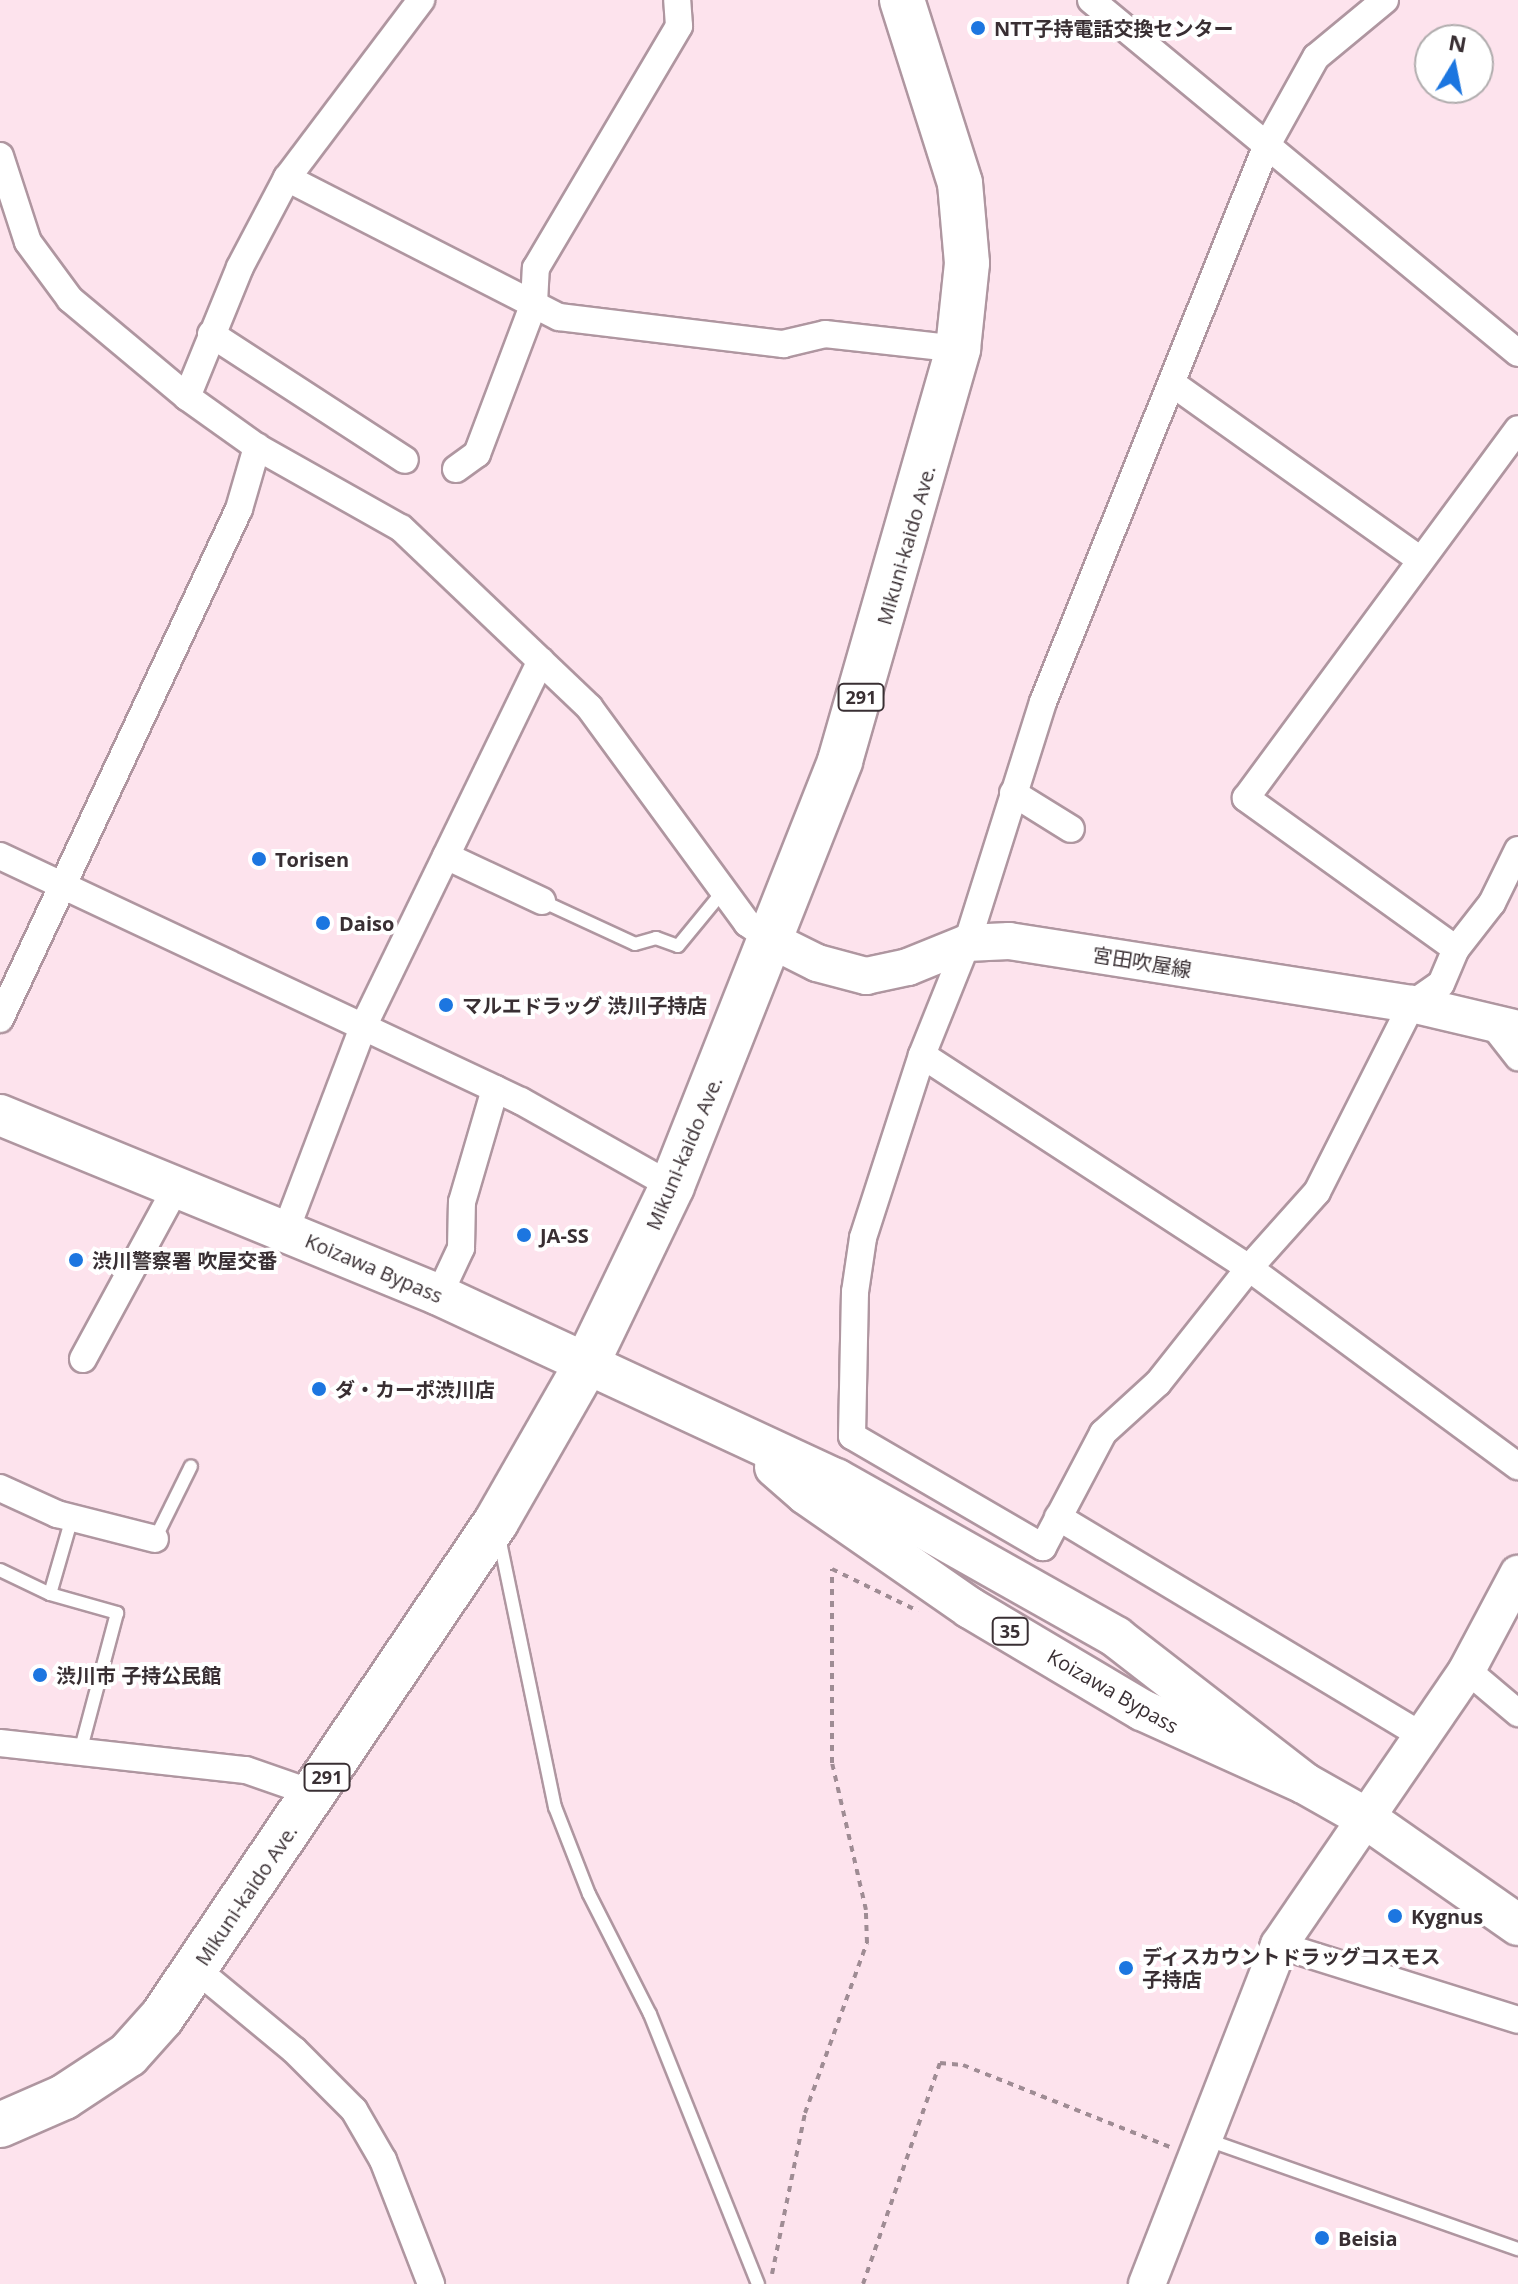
<!DOCTYPE html>
<html>
<head>
<meta charset="utf-8">
<style>
  body { margin:0 }
  #map { position:relative; width:1518px; height:2284px; overflow:hidden; background:#fde3ed; font-family:"Open Sans","Noto Sans JP",sans-serif }
  div>[style] { position:absolute }
  .path>* { height:4px; margin-top:-2px; transform-origin:0; background:repeating-linear-gradient(90deg,#9f8c94 0 6px,transparent 0 12px) }
  .roads { filter:drop-shadow(2px 0 #af96a0) drop-shadow(-2px 0 #af96a0) drop-shadow(0 2px #af96a0) drop-shadow(0 -2px #af96a0) }
  .lane>* { height:12px; margin:-6px; padding:0 6px; transform-origin:6px; border-radius:6px; background:#fff }
  .street>* { height:26px; margin:-13px; padding:0 13px; transform-origin:13px; border-radius:13px; background:#fff }
  .secondary>* { height:36px; margin:-18px; padding:0 18px; transform-origin:18px; border-radius:18px; background:#fff }
  .primary>* { height:40px; margin:-20px; padding:0 20px; transform-origin:20px; border-radius:20px; background:#fff }
  .highway>* { height:44px; margin:-22px; padding:0 22px; transform-origin:22px; border-radius:22px; background:#fff }
  .dots>* { width:22px; height:22px; translate:-50% -50%; box-sizing:border-box; border:4px solid #fff; border-radius:50% }
  span { translate:-50% -50%; white-space:nowrap; text-align:center; line-height:1.15; -webkit-text-stroke:8px #fff; paint-order:stroke }
  .shield-label span { padding:2px 6px; background:#fff; border:2px solid; border-radius:6px; -webkit-text-stroke-width:0 }
  .shield-label { font-size:18px; color:#392f33; font-weight:700 }
  .poi-label { font-size:20px; color:#392f33; font-weight:700 }
  .left { translate:0 -50%; text-align:left }
  .street-label { font-size:20px; color:#392f33 }
  .north { position:absolute; left:1414px; top:24px; width:80px; height:80px; box-sizing:border-box; background:#fff; border:2px solid #b0acad; border-radius:50%; rotate:10deg; font-size:22px; font-weight:700; line-height:32px; text-align:center; color:#392f33 }
  .north::after { content:''; display:block; margin:auto; width:28px; height:36px; background:#1c76e0; clip-path:polygon(50% 0,100% 100%,50% 72%,0 100%) }
</style>
</head>
<body>
<div id="map">
  <div class="path">
    <div style="left:772px;top:2274px;width:164px;rotate:-78.4deg"></div>
    <div style="left:805px;top:2113px;width:181px;rotate:-70deg"></div>
    <div style="left:867px;top:1943px;width:33px;rotate:-92deg"></div>
    <div style="left:866px;top:1910px;width:151px;rotate:-103deg"></div>
    <div style="left:832px;top:1763px;width:194px;rotate:-90deg"></div>
    <div style="left:832px;top:1569px;width:96px;rotate:26deg"></div>
    <div style="left:863px;top:2284px;width:234px;rotate:-70.8deg"></div>
    <div style="left:940px;top:2063px;width:23px;rotate:5deg"></div>
    <div style="left:963px;top:2065px;width:223px;rotate:21.6deg"></div>
  </div>
  <div class="roads">
    <div class="lane">
      <div style="left:542px;top:901px;width:102px;rotate:24.8deg"></div>
      <div style="left:635px;top:944px;width:22px;rotate:-16deg"></div>
      <div style="left:656px;top:938px;width:23px;rotate:20deg"></div>
      <div style="left:678px;top:946px;width:72px;rotate:-50.6deg"></div>
      <div style="left:499px;top:1537px;width:276px;rotate:78.3deg"></div>
      <div style="left:555px;top:1807px;width:93px;rotate:68.7deg"></div>
      <div style="left:589px;top:1894px;width:135px;rotate:63.1deg"></div>
      <div style="left:650px;top:2014px;width:291px;rotate:68.2deg"></div>
      <div style="left:155px;top:1539px;width:81px;rotate:-63.7deg"></div>
      <div style="left:0;top:1570px;width:55px;rotate:25.6deg"></div>
      <div style="left:50px;top:1594px;width:70px;rotate:15.8deg"></div>
      <div style="left:117px;top:1613px;width:144px;rotate:104.9deg"></div>
      <div style="left:50px;top:1594px;width:79px;rotate:-73.9deg"></div>
      <div style="left:1208px;top:2140px;width:329px;rotate:19.4deg"></div>
    </div>
    <div class="street">
      <div style="left:1091px;top:0;width:554px;rotate:39.58deg"></div>
      <div style="left:1385px;top:0;width:89px;rotate:140.4deg"></div>
      <div style="left:1316px;top:57px;width:103px;rotate:119.1deg"></div>
      <div style="left:1266px;top:147px;width:598px;rotate:111.89deg"></div>
      <div style="left:1043px;top:702px;width:253px;rotate:107.5deg"></div>
      <div style="left:967px;top:943px;width:121px;rotate:111.9deg"></div>
      <div style="left:922px;top:1055px;width:192px;rotate:107.9deg"></div>
      <div style="left:863px;top:1238px;width:55px;rotate:98.4deg"></div>
      <div style="left:855px;top:1292px;width:144px;rotate:91.2deg"></div>
      <div style="left:852px;top:1436px;width:221px;rotate:30.2deg"></div>
      <div style="left:1043px;top:1547px;width:129px;rotate:-62.2deg"></div>
      <div style="left:1103px;top:1433px;width:74px;rotate:-42.3deg"></div>
      <div style="left:1158px;top:1383px;width:147px;rotate:-51.6deg"></div>
      <div style="left:1249px;top:1268px;width:102px;rotate:-48.2deg"></div>
      <div style="left:1317px;top:1192px;width:211px;rotate:-63.2deg"></div>
      <div style="left:1412px;top:1004px;width:35px;rotate:-35deg"></div>
      <div style="left:1441px;top:984px;width:38px;rotate:-67deg"></div>
      <div style="left:1456px;top:949px;width:58px;rotate:-52deg"></div>
      <div style="left:1492px;top:903px;width:59px;rotate:-63.9deg"></div>
      <div style="left:0;top:156px;width:90px;rotate:72deg"></div>
      <div style="left:28px;top:242px;width:71px;rotate:53.6deg"></div>
      <div style="left:70px;top:299px;width:153px;rotate:39.9deg"></div>
      <div style="left:187px;top:397px;width:86px;rotate:35.5deg"></div>
      <div style="left:257px;top:447px;width:165px;rotate:29.4deg"></div>
      <div style="left:401px;top:528px;width:260px;rotate:43.6deg"></div>
      <div style="left:589px;top:707px;width:268px;rotate:53.8deg"></div>
      <div style="left:747px;top:923px;width:32px;rotate:35deg"></div>
      <div style="left:287px;top:178px;width:305px;rotate:27.1deg"></div>
      <div style="left:559px;top:317px;width:226px;rotate:6.9deg"></div>
      <div style="left:783px;top:344px;width:43px;rotate:-13.4deg"></div>
      <div style="left:825px;top:334px;width:134px;rotate:6.4deg"></div>
      <div style="left:211px;top:334px;width:231px;rotate:33deg"></div>
      <div style="left:1173px;top:384px;width:304px;rotate:35.4deg"></div>
      <div style="left:187px;top:397px;width:140px;rotate:-67.8deg"></div>
      <div style="left:240px;top:267px;width:101px;rotate:-62.2deg"></div>
      <div style="left:287px;top:178px;width:223px;rotate:-53deg"></div>
      <div style="left:456px;top:469px;width:26px;rotate:-36deg"></div>
      <div style="left:477px;top:454px;width:161px;rotate:-69.3deg"></div>
      <div style="left:534px;top:303px;width:35px;rotate:-87deg"></div>
      <div style="left:536px;top:268px;width:281px;rotate:-59.4deg"></div>
      <div style="left:679px;top:26px;width:26px;rotate:-94deg"></div>
      <div style="left:1013px;top:793px;width:68px;rotate:31.8deg"></div>
      <div style="left:0;top:856px;width:576px;rotate:25.19deg"></div>
      <div style="left:521px;top:1101px;width:173px;rotate:29.4deg"></div>
      <div style="left:446px;top:856px;width:106px;rotate:25.1deg"></div>
      <div style="left:1456px;top:949px;width:259px;rotate:-144.3deg"></div>
      <div style="left:1246px;top:798px;width:458px;rotate:-53.6deg"></div>
      <div style="left:0;top:1019px;width:563px;rotate:-64.89deg"></div>
      <div style="left:239px;top:509px;width:65px;rotate:-73.8deg"></div>
      <div style="left:1493px;top:1025px;width:41px;rotate:52deg"></div>
      <div style="left:922px;top:1055px;width:390px;rotate:33.1deg"></div>
      <div style="left:1249px;top:1268px;width:334px;rotate:36.4deg"></div>
      <div style="left:286px;top:1230px;width:217px;rotate:-69.2deg"></div>
      <div style="left:363px;top:1027px;width:407px;rotate:-64.1deg"></div>
      <div style="left:439px;top:1295px;width:52px;rotate:-64.9deg"></div>
      <div style="left:461px;top:1248px;width:46px;rotate:-88.8deg"></div>
      <div style="left:462px;top:1202px;width:118px;rotate:-73.7deg"></div>
      <div style="left:83px;top:1359px;width:199px;rotate:-61.5deg"></div>
      <div style="left:0;top:1488px;width:63px;rotate:24.5deg"></div>
      <div style="left:57px;top:1514px;width:101px;rotate:14.3deg"></div>
      <div style="left:1058px;top:1517px;width:425px;rotate:31deg"></div>
      <div style="left:1467px;top:1670px;width:67px;rotate:40.1deg"></div>
      <div style="left:0;top:1743px;width:247px;rotate:6.3deg"></div>
      <div style="left:246px;top:1770px;width:73px;rotate:19.2deg"></div>
      <div style="left:1279px;top:1945px;width:250px;rotate:17.4deg"></div>
      <div style="left:196px;top:1969px;width:127px;rotate:39.6deg"></div>
      <div style="left:294px;top:2050px;width:85px;rotate:45deg"></div>
      <div style="left:354px;top:2110px;width:58px;rotate:59.9deg"></div>
      <div style="left:383px;top:2160px;width:133px;rotate:68.8deg"></div>
    </div>
    <div class="secondary">
      <div style="left:773px;top:941px;width:49px;rotate:26.6deg"></div>
      <div style="left:817px;top:963px;width:51px;rotate:14.9deg"></div>
      <div style="left:866px;top:976px;width:43px;rotate:-12.1deg"></div>
      <div style="left:908px;top:967px;width:64px;rotate:-22.1deg"></div>
      <div style="left:967px;top:943px;width:42px;rotate:-2.7deg"></div>
      <div style="left:1009px;top:941px;width:408px;rotate:8.9deg"></div>
      <div style="left:1412px;top:1004px;width:109px;rotate:13.3deg"></div>
      <div style="left:1147px;top:2284px;width:364px;rotate:-68.7deg"></div>
      <div style="left:1279px;top:1945px;width:333px;rotate:-55.6deg"></div>
      <div style="left:1467px;top:1670px;width:109px;rotate:-62deg"></div>
    </div>
    <div class="primary">
      <div style="left:0;top:1115px;width:474px;rotate:22.3deg"></div>
      <div style="left:439px;top:1295px;width:438px;rotate:24.9deg"></div>
      <div style="left:836px;top:1479px;width:322px;rotate:29.4deg"></div>
      <div style="left:1116px;top:1637px;width:238px;rotate:37.8deg"></div>
      <div style="left:775px;top:1467px;width:41px;rotate:41.1deg"></div>
      <div style="left:806px;top:1494px;width:200px;rotate:34.8deg"></div>
      <div style="left:970px;top:1608px;width:200px;rotate:30.7deg"></div>
      <div style="left:1142px;top:1710px;width:178px;rotate:24.3deg"></div>
      <div style="left:1304px;top:1783px;width:69px;rotate:29.5deg"></div>
      <div style="left:1364px;top:1817px;width:188px;rotate:35deg"></div>
    </div>
    <div class="highway">
      <div style="left:0;top:2125px;width:70px;rotate:-23.6deg"></div>
      <div style="left:64px;top:2097px;width:77px;rotate:-33.3deg"></div>
      <div style="left:128px;top:2055px;width:51px;rotate:-48.2deg"></div>
      <div style="left:162px;top:2017px;width:597px;rotate:-55.99deg"></div>
      <div style="left:496px;top:1522px;width:183px;rotate:-60.2deg"></div>
      <div style="left:587px;top:1363px;width:196px;rotate:-64.3deg"></div>
      <div style="left:672px;top:1186px;width:457px;rotate:-68.4deg"></div>
      <div style="left:840px;top:761px;width:429px;rotate:-74deg"></div>
      <div style="left:958px;top:349px;width:86px;rotate:-84deg"></div>
      <div style="left:967px;top:263px;width:80px;rotate:-95deg"></div>
      <div style="left:960px;top:183px;width:192px;rotate:-107.6deg"></div>
    </div>
  </div>
  <div class="dots">
    <div style="left:978px;top:28px;background:#1c76e0"></div>
    <div style="left:259px;top:859px;background:#1c76e0"></div>
    <div style="left:323px;top:923px;background:#1c76e0"></div>
    <div style="left:446px;top:1005px;background:#1c76e0"></div>
    <div style="left:524px;top:1235px;background:#1c76e0"></div>
    <div style="left:76px;top:1260px;background:#1c76e0"></div>
    <div style="left:319px;top:1389px;background:#1c76e0"></div>
    <div style="left:40px;top:1675px;background:#1c76e0"></div>
    <div style="left:1395px;top:1916px;background:#1c76e0"></div>
    <div style="left:1126px;top:1968px;background:#1c76e0"></div>
    <div style="left:1322px;top:2238px;background:#1c76e0"></div>
  </div>
  <div class="shield-label">
    <span style="left:861px;top:697px">291</span>
    <span style="left:1010px;top:1631px">35</span>
    <span style="left:327px;top:1777px">291</span>
  </div>
  <div class="poi-label">
    <span class="left" style="left:994px;top:28px">NTT子持電話交換センター</span>
    <span class="left" style="left:275px;top:859px">Torisen</span>
    <span class="left" style="left:339px;top:923px">Daiso</span>
    <span class="left" style="left:462px;top:1005px">マルエドラッグ 渋川子持店</span>
    <span class="left" style="left:540px;top:1235px">JA-SS</span>
    <span class="left" style="left:92px;top:1260px">渋川警察署 吹屋交番</span>
    <span class="left" style="left:335px;top:1389px">ダ・カーポ渋川店</span>
    <span class="left" style="left:56px;top:1675px">渋川市 子持公民館</span>
    <span class="left" style="left:1411px;top:1916px">Kygnus</span>
    <span class="left" style="left:1142px;top:1968px">ディスカウントドラッグコスモス<br>子持店</span>
    <span class="left" style="left:1338px;top:2238px">Beisia</span>
  </div>
  <div class="street-label">
    <span style="left:906px;top:545px;rotate:-74deg">Mikuni-kaido Ave.</span>
    <span style="left:1142px;top:962px;rotate:9deg">宮田吹屋線</span>
    <span style="left:684px;top:1153px;rotate:-67deg">Mikuni-kaido Ave.</span>
    <span style="left:374px;top:1268px;rotate:23deg">Koizawa Bypass</span>
    <span style="left:1113px;top:1691px;rotate:30deg">Koizawa Bypass</span>
    <span style="left:246px;top:1895px;rotate:-56deg">Mikuni-kaido Ave.</span>
  </div>
  <div class="north">N</div>
</div>
</body>
</html>
